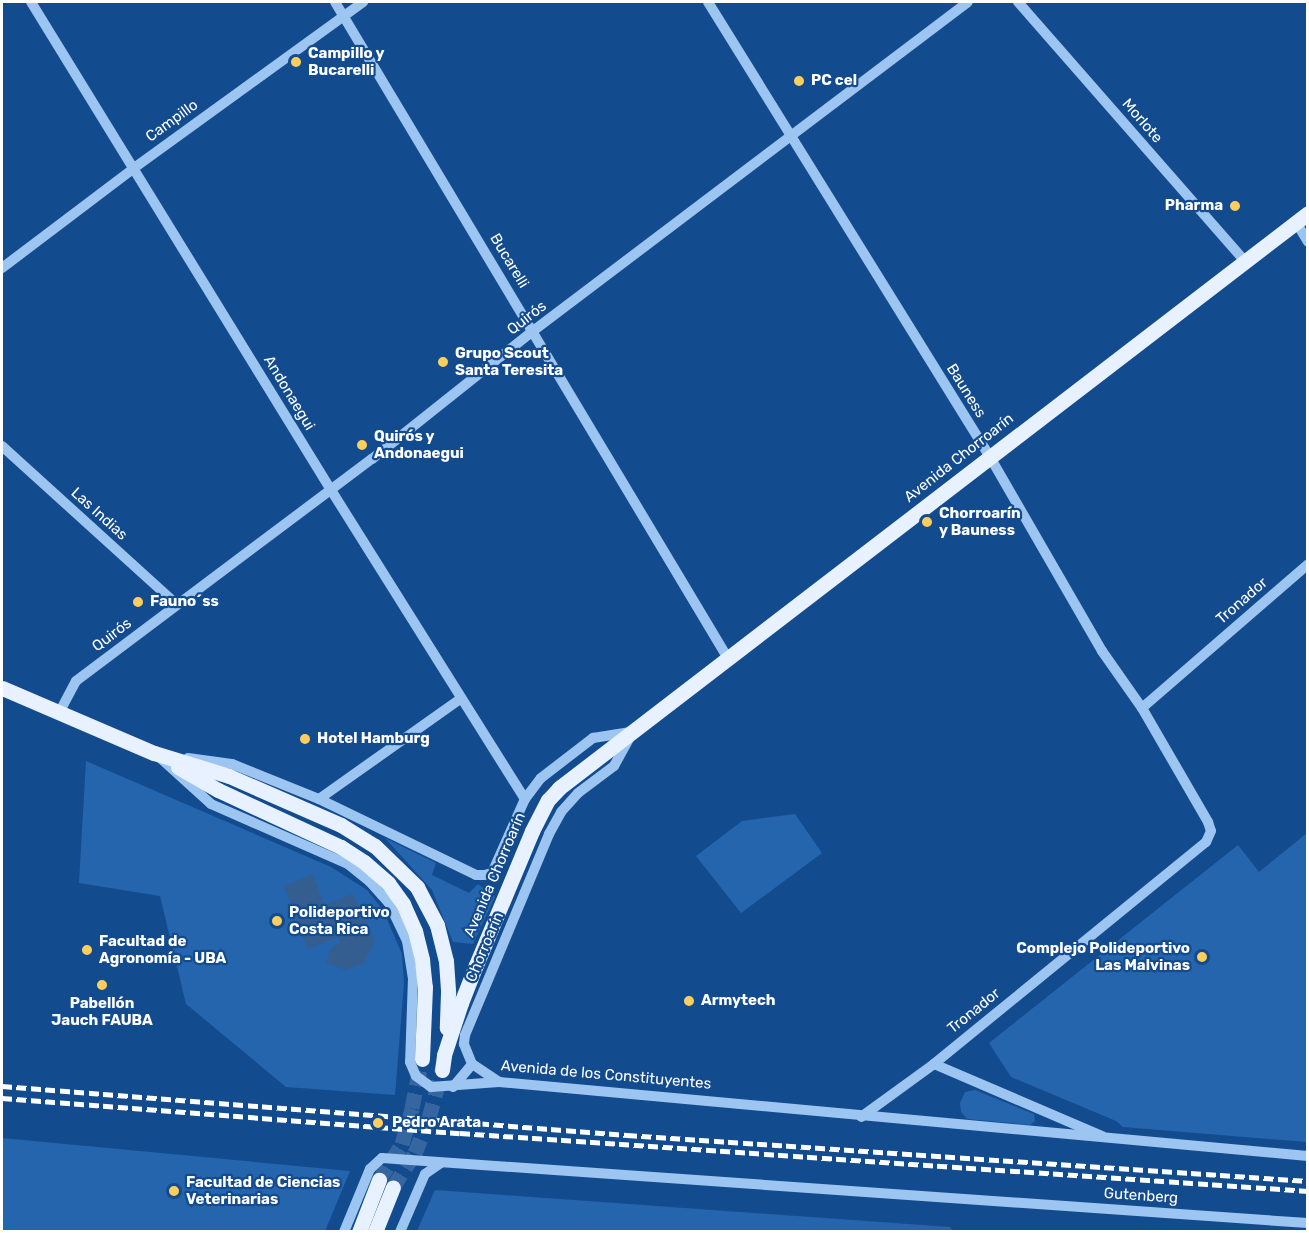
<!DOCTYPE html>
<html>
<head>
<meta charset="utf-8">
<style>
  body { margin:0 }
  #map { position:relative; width:1309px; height:1233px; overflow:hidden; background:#134b8f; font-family:Rubik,sans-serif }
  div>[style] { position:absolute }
  .green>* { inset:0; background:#2565ae }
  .water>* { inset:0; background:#345e90 }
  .major-tunnel>* { height:15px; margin-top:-7.5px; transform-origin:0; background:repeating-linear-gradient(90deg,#3666a0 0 15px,transparent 0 23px) }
  .minor>* { height:10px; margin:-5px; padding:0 5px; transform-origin:5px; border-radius:5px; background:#9dc5f1 }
  .major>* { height:15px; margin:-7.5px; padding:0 7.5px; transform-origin:7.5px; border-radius:7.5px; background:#e7f1ff }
  .rail>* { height:4.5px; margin-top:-2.25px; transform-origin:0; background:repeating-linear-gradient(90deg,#fff 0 10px,transparent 0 14.5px) }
  .dots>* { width:16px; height:16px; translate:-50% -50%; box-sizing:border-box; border:3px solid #134b8f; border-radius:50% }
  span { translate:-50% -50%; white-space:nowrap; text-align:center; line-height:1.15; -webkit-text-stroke:4.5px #134b8f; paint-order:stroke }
  .poi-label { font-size:15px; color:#fff; font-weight:700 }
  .left { translate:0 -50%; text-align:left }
  .right { translate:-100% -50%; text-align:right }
  .street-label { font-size:15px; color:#fff }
  .frame { position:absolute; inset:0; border:3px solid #fff; pointer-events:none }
</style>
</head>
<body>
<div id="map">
  <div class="green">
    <div style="clip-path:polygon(86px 761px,331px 867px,367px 890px,383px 910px,402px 954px,404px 984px,395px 1095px,286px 1087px,186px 1004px,160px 896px,79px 883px)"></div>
    <div style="clip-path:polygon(795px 814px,822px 853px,741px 913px,696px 856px,742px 821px)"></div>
    <div style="clip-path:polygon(1307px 833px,1307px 1142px,1123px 1127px,1116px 1121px,1011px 1077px,989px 1043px,1238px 845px,1259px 872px)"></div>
    <div style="clip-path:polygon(385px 838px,436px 863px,432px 875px,469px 893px,478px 884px,495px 897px,473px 944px,453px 942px,432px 890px)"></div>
    <div style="clip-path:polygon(975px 1090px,1034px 1114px,1035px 1121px,1030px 1125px,967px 1119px,961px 1112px,960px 1103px,965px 1092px)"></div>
    <div style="clip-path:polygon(2px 1138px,350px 1171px,325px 1231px,2px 1231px)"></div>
    <div style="clip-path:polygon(435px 1190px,950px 1227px,953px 1231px,417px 1231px)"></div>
  </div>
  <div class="water">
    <div style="clip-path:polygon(313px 874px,324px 905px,353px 894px,375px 940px,364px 963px,345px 970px,326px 963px,331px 948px,340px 943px,338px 937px,308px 949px,284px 886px)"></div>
  </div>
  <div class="major-tunnel">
    <div style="left:379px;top:1180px;width:43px;rotate:-57.4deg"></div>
    <div style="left:402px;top:1144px;width:37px;rotate:-74deg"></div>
    <div style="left:412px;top:1108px;width:50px;rotate:-78.5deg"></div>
    <div style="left:393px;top:1187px;width:40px;rotate:-57.1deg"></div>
    <div style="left:415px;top:1153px;width:38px;rotate:-68deg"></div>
    <div style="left:429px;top:1118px;width:50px;rotate:-74.8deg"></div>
  </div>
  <div class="minor">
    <div style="left:31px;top:2px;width:573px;rotate:58.42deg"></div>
    <div style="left:331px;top:490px;width:365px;rotate:57.9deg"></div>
    <div style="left:335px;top:2px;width:767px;rotate:59.09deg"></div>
    <div style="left:708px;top:2px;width:535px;rotate:58.21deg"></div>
    <div style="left:990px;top:457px;width:224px;rotate:60deg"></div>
    <div style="left:1102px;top:651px;width:70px;rotate:54.9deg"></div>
    <div style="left:1142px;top:708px;width:132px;rotate:59.9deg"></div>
    <div style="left:1208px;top:822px;width:9px;rotate:72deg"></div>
    <div style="left:1211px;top:831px;width:12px;rotate:114deg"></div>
    <div style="left:1206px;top:842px;width:351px;rotate:140.8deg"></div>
    <div style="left:934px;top:1064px;width:90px;rotate:144deg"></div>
    <div style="left:1018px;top:2px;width:343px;rotate:48.8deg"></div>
    <div style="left:1296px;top:222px;width:23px;rotate:59deg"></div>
    <div style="left:2px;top:268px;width:166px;rotate:-37.1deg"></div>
    <div style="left:134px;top:168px;width:283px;rotate:-35.9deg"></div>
    <div style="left:2px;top:446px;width:235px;rotate:42.2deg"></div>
    <div style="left:1142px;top:708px;width:220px;rotate:-40.9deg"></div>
    <div style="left:59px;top:713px;width:36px;rotate:-62deg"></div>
    <div style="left:76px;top:681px;width:370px;rotate:-36.9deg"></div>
    <div style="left:372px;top:459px;width:206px;rotate:-38.5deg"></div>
    <div style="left:533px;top:331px;width:545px;rotate:-37.1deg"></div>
    <div style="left:157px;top:755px;width:73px;rotate:42.2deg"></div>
    <div style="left:211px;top:804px;width:150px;rotate:23.7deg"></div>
    <div style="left:348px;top:864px;width:28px;rotate:39deg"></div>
    <div style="left:370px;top:882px;width:28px;rotate:48deg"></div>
    <div style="left:389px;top:903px;width:42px;rotate:64.7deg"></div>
    <div style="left:407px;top:941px;width:37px;rotate:81deg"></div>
    <div style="left:413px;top:978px;width:84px;rotate:92deg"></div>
    <div style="left:410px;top:1062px;width:15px;rotate:67deg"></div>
    <div style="left:416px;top:1076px;width:19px;rotate:36deg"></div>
    <div style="left:431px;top:1087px;width:68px;rotate:-4.2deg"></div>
    <div style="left:499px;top:1082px;width:812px;rotate:5.23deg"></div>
    <div style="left:188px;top:758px;width:44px;rotate:7.8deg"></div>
    <div style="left:232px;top:764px;width:94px;rotate:21.9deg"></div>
    <div style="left:319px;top:799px;width:174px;rotate:25.8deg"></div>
    <div style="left:476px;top:875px;width:8px"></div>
    <div style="left:484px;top:875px;width:8px;rotate:-14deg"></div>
    <div style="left:492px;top:873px;width:81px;rotate:-66deg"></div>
    <div style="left:525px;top:799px;width:26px;rotate:-53deg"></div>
    <div style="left:541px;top:778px;width:66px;rotate:-37.6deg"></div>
    <div style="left:593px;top:738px;width:38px;rotate:-9deg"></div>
    <div style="left:319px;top:799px;width:173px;rotate:-35.3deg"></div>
    <div style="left:934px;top:1064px;width:183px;rotate:23.2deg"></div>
    <div style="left:499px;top:1082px;width:32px;rotate:-146deg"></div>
    <div style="left:472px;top:1064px;width:22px;rotate:-112deg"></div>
    <div style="left:464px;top:1044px;width:9px;rotate:-84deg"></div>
    <div style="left:465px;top:1035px;width:218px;rotate:-67.3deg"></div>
    <div style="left:549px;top:834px;width:25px;rotate:-61deg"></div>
    <div style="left:561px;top:812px;width:25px;rotate:-48deg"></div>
    <div style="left:578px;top:793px;width:45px;rotate:-36.9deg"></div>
    <div style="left:614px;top:766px;width:37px;rotate:-61deg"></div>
    <div style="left:453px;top:1087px;width:30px;rotate:-50deg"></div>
    <div style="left:344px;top:1232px;width:68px;rotate:-67.6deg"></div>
    <div style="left:370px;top:1169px;width:16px;rotate:-43deg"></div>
    <div style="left:382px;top:1158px;width:928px;rotate:4.02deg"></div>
    <div style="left:400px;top:1232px;width:63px;rotate:-66.7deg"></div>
    <div style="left:425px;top:1174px;width:19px;rotate:-35deg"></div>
  </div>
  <div class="major">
    <div style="left:2px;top:688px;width:165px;rotate:23.2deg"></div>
    <div style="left:154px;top:753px;width:78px;rotate:17deg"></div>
    <div style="left:229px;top:776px;width:122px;rotate:23.6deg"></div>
    <div style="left:341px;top:825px;width:40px;rotate:32deg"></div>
    <div style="left:375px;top:846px;width:59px;rotate:44.3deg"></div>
    <div style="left:417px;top:887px;width:43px;rotate:62.2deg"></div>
    <div style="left:437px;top:925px;width:37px;rotate:76deg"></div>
    <div style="left:446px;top:961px;width:32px;rotate:86deg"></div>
    <div style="left:448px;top:993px;width:35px;rotate:92deg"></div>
    <div style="left:178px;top:767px;width:46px;rotate:29.9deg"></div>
    <div style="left:218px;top:790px;width:136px;rotate:24.9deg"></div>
    <div style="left:341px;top:847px;width:27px;rotate:33deg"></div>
    <div style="left:364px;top:862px;width:32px;rotate:41deg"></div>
    <div style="left:388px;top:883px;width:26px;rotate:54deg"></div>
    <div style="left:403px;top:904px;width:30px;rotate:66deg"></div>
    <div style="left:415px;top:931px;width:30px;rotate:76deg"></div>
    <div style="left:422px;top:960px;width:27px;rotate:84deg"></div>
    <div style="left:425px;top:987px;width:72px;rotate:92.4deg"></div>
    <div style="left:442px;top:1070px;width:15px;rotate:-82deg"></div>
    <div style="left:444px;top:1055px;width:55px;rotate:-71.9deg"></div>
    <div style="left:461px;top:1003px;width:41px;rotate:-68.5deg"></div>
    <div style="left:476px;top:965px;width:145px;rotate:-67.3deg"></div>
    <div style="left:532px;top:831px;width:35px;rotate:-63deg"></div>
    <div style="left:548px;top:800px;width:16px;rotate:-47deg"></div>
    <div style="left:559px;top:788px;width:944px;rotate:-37.51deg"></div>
    <div style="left:359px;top:1232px;width:56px;rotate:-69deg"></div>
    <div style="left:375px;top:1232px;width:48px;rotate:-68.2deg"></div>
  </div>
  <div class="rail">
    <div style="left:2px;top:1086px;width:627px;rotate:4.48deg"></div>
    <div style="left:627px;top:1135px;width:683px;rotate:3.86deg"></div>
    <div style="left:2px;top:1098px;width:459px;rotate:4.4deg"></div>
    <div style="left:460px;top:1133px;width:850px;rotate:3.91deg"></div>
  </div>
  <div class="dots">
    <div style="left:296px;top:62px;background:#ffce5d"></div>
    <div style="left:799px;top:81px;background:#ffce5d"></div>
    <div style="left:1235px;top:206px;background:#ffce5d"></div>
    <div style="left:443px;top:362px;background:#ffce5d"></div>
    <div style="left:362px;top:445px;background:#ffce5d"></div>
    <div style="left:927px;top:522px;background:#ffce5d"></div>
    <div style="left:138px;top:602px;background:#ffce5d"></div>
    <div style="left:305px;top:739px;background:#ffce5d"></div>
    <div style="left:277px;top:921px;background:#ffce5d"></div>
    <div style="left:87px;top:950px;background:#ffce5d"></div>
    <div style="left:1202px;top:957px;background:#ffce5d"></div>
    <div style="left:102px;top:985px;background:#ffce5d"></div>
    <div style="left:689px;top:1001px;background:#ffce5d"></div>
    <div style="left:378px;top:1123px;background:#ffce5d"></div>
    <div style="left:174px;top:1191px;background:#ffce5d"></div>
  </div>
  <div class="poi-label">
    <span class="left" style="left:308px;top:62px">Campillo y<br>Bucarelli</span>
    <span class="left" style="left:811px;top:81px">PC cel</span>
    <span class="right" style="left:1223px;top:206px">Pharma</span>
    <span class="left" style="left:455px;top:362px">Grupo Scout<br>Santa Teresita</span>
    <span class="left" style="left:374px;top:445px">Quirós y<br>Andonaegui</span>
    <span class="left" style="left:939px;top:522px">Chorroarín<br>y Bauness</span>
    <span class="left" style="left:150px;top:602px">Fauno´ss</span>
    <span class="left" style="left:317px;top:739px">Hotel Hamburg</span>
    <span class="left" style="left:289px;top:921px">Polideportivo<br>Costa Rica</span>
    <span class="left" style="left:99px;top:950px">Facultad de<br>Agronomía - UBA</span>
    <span class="right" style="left:1190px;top:957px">Complejo Polideportivo<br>Las Malvinas</span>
    <span class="left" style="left:701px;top:1001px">Armytech</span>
    <span style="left:102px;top:1012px">Pabellón<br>Jauch FAUBA</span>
    <span class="left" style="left:392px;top:1123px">Pedro Arata</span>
    <span class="left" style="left:186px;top:1191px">Facultad de Ciencias<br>Veterinarias</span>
  </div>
  <div class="street-label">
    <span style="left:172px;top:121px;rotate:-36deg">Campillo</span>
    <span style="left:1142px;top:121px;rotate:49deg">Morlote</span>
    <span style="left:509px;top:261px;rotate:59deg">Bucarelli</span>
    <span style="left:527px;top:318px;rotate:-38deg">Quirós</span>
    <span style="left:966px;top:391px;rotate:58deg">Bauness</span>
    <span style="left:289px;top:393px;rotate:59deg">Andonaegui</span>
    <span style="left:959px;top:458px;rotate:-38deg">Avenida Chorroarín</span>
    <span style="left:99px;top:514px;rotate:42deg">Las Indias</span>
    <span style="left:1242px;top:601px;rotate:-41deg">Tronador</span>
    <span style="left:112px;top:635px;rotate:-37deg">Quirós</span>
    <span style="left:495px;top:875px;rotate:-67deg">Avenida Chorroarín</span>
    <span style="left:485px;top:947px;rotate:-67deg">Chorroarín</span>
    <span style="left:974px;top:1011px;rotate:-39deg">Tronador</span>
    <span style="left:606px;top:1075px;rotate:5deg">Avenida de los Constituyentes</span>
    <span style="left:1141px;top:1196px;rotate:4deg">Gutenberg</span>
  </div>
  <div class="frame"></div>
</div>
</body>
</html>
